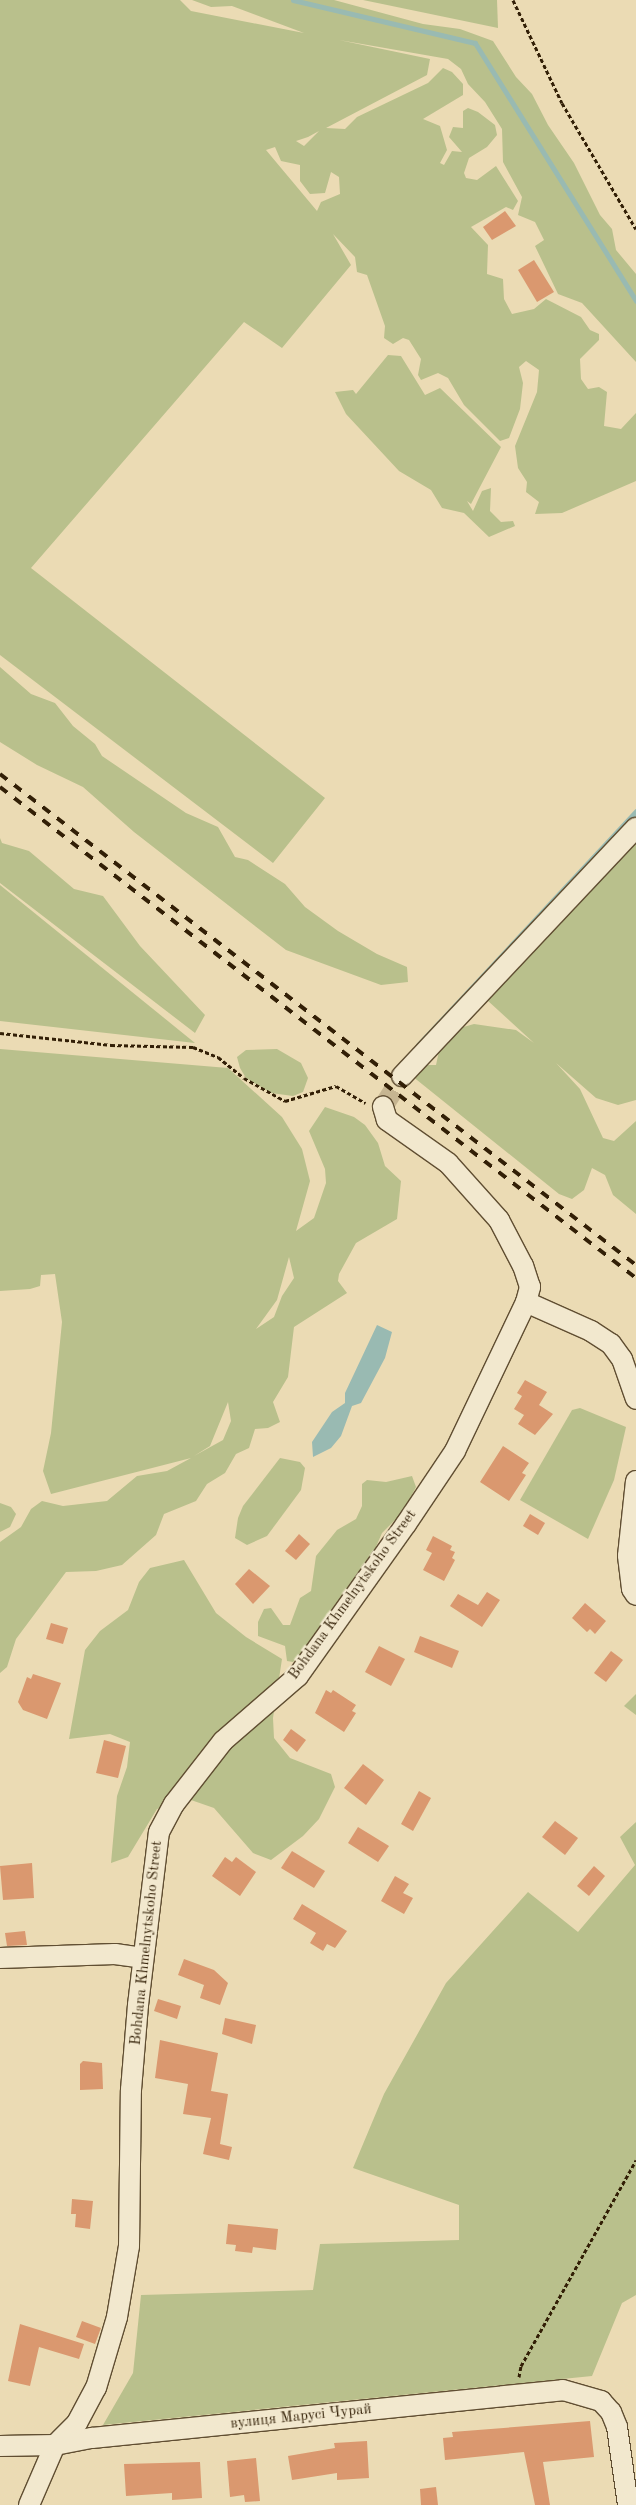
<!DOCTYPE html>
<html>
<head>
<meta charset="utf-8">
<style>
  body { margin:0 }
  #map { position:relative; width:636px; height:2505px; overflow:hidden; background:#ebdbb4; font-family:"Old Standard TT",serif }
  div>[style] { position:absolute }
  .green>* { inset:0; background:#b9c08c }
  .water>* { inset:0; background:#99bab2 }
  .stream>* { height:5px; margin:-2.5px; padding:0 2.5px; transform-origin:2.5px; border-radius:2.5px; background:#99bab2 }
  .building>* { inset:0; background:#da986f }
  .minor-tunnel>* { height:20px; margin-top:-10px; transform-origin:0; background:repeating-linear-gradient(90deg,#c6b591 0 20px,transparent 0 30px) }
  .path>* { height:3px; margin-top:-1.5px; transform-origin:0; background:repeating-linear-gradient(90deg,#321f06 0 4px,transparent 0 6.5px) }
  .roads { filter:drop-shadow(1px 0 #604e32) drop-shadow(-1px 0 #604e32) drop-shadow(0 1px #604e32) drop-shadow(0 -1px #604e32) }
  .minor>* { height:20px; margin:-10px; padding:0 10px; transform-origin:10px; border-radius:10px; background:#f2e8ce }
  .rail>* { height:4px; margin-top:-2px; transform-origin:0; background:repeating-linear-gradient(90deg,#321f06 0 9px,transparent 0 18px) }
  span { translate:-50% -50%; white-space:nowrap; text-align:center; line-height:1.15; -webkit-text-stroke:4.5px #f2e8ce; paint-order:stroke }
  .street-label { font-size:15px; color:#321f06 }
</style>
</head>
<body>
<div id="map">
  <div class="green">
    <div style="clip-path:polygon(evenodd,0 0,180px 0,191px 11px,304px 33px,232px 6px,211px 7px,192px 0,334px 0,423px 24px,460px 29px,493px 41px,516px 77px,532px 94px,548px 125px,574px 163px,600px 215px,612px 229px,616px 250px,636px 274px,636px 362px,582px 303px,558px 294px,535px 246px,544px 240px,535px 222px,518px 215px,522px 197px,503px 162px,502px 129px,485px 102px,468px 84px,461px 69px,448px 59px,339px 40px,430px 59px,427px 75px,326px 128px,345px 129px,357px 117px,428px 83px,443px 68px,452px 72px,463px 84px,463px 95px,423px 119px,440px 126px,447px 150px,440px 163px,444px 165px,452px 151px,462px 152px,449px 137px,453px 127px,463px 128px,463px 111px,468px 108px,478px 112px,495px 125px,497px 135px,487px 147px,469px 158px,464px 173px,466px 178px,477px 180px,496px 166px,518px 201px,513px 210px,506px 207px,471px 227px,488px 245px,487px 274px,503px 279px,504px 299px,512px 314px,534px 309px,546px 299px,581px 317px,590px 330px,599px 334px,599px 340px,580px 359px,581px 379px,588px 389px,599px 387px,607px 392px,604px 426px,621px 429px,636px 413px,636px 481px,562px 513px,535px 514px,539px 502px,526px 492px,527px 482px,518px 468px,515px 446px,537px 392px,539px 370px,526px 361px,519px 367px,523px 383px,520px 409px,509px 438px,500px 441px,464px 405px,448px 378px,438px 373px,421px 380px,418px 375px,421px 359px,409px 340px,403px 338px,393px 344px,384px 338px,385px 326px,367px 275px,357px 272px,355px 257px,333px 234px,351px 265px,282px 348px,244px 322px,31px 568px,325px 798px,273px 863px,0 655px,0 0,319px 131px,304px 146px,296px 141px,308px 137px,319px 131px,0 0,275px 147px,281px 161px,300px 165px,300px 181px,310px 194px,325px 193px,331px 172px,339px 177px,340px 194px,321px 202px,317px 211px,266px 150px,275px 147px)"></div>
    <div style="clip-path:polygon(363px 0,497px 0,498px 28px)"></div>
    <div style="clip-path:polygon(388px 355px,401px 356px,425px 395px,440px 388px,501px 447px,471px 504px,467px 501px,473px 511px,482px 491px,491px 488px,490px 511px,501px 522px,513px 521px,515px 526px,489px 537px,464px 513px,442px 508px,431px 490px,399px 471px,346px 414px,335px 392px,353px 390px,356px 394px)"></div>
    <div style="clip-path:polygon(0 667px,31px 694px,55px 703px,73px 726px,95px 744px,102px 756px,186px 813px,218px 827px,235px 857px,248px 860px,285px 884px,305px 907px,338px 931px,377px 954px,407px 967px,408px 982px,381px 985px,286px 950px,134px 832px,83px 787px,37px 765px,0 742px)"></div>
    <div style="clip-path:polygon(0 838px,2px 843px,29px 851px,74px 889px,103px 896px,140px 946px,205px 1015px,195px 1033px,0 883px)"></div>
    <div style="clip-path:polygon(636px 843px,636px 1100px,618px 1105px,596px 1098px,556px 1063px,580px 1089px,603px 1138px,614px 1141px,636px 1121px,636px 1214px,613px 1195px,605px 1175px,592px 1168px,584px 1190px,572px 1199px,559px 1194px,412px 1076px,421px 1065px,436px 1065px,439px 1051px,460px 1028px,474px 1024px,516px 1030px,534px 1043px,487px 1000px)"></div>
    <div style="clip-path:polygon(0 885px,195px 1043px,0 1021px)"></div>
    <div style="clip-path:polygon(evenodd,0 1049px,228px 1068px,282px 1117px,302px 1149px,310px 1181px,296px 1231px,314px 1218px,326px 1183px,325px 1169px,309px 1131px,325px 1107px,354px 1117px,365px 1125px,378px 1143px,385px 1166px,401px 1181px,397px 1219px,356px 1243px,339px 1274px,338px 1281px,347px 1293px,294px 1327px,288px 1377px,273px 1402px,280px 1422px,268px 1428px,255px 1429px,249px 1448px,236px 1454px,225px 1473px,207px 1484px,196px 1501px,164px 1514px,156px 1535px,122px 1565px,96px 1571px,66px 1572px,16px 1639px,7px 1667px,0 1673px,0 1542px,21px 1527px,31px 1509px,42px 1501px,63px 1506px,107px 1501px,137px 1476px,167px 1471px,191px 1458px,51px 1494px,43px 1471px,51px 1433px,62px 1322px,55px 1274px,41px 1275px,40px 1286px,30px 1289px,0 1291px,0 1049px,289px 1257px,294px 1278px,282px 1296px,274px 1317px,256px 1329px,277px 1300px,289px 1257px,0 1049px,228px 1402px,231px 1421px,223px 1440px,194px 1456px,210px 1446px,228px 1402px)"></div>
    <div style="clip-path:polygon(277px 1049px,301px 1063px,308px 1078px,303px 1092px,293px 1096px,271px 1093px,246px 1078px,240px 1068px,237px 1057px,246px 1050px)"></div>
    <div style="clip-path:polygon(580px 1408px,626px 1427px,614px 1480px,588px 1539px,520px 1500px,572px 1410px)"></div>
    <div style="clip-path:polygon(280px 1458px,300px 1462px,305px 1468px,301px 1490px,267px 1536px,247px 1545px,235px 1538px,238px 1518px,243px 1506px)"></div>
    <div style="clip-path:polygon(412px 1476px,416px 1487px,403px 1512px,382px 1533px,365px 1572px,341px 1597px,315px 1639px,293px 1662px,287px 1661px,285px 1646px,258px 1636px,258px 1622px,264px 1609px,271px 1608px,283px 1625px,290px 1625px,300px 1598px,311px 1591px,316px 1556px,337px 1530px,356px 1519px,362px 1506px,362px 1484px,367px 1480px,386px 1482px)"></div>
    <div style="clip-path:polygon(0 1503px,11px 1507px,16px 1514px,10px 1527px,0 1532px)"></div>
    <div style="clip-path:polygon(184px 1560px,216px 1613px,246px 1637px,282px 1659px,273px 1718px,274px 1738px,290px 1758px,331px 1774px,335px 1787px,319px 1819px,303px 1836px,271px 1860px,253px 1853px,214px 1808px,191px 1800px,157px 1809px,128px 1857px,111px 1863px,117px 1796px,127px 1767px,130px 1742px,110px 1734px,69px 1739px,85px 1650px,100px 1631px,128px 1610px,139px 1582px,150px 1568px)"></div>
    <div style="clip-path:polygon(636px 1694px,636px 1715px,624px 1706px)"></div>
    <div style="clip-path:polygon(636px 1822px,636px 2295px,622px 2303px,592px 2376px,103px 2425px,133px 2373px,141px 2295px,313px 2290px,320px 2244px,459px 2240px,459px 2205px,353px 2168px,384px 2094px,446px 1983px,528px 1892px,578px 1932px,635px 1865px,620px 1837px)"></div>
  </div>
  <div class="water">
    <div style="clip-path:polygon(377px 1325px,392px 1332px,385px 1358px,361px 1403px,352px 1406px,341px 1436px,331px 1448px,313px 1457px,312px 1442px,332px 1412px,345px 1403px,345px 1393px)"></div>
  </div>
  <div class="stream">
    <div style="left:293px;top:0;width:187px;rotate:13.3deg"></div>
    <div style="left:475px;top:43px;width:304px;rotate:58deg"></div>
    <div style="left:418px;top:1045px;width:320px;rotate:-47deg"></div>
  </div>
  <div class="building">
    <div style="clip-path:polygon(505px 211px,516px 226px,492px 240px,483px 227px)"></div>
    <div style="clip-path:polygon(534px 260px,554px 292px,537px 302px,518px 270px)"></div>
    <div style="clip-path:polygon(525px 1380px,547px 1392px,539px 1405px,553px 1414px,535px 1435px,518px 1424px,524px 1415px,514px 1409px,522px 1396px,517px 1393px)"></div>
    <div style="clip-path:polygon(503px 1446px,529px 1463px,522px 1473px,526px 1475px,509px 1501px,480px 1482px)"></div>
    <div style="clip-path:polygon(530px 1514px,545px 1523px,538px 1535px,523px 1526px)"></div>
    <div style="clip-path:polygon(299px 1534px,310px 1544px,296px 1560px,285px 1551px)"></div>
    <div style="clip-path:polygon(433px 1536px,452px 1546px,450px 1550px,455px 1552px,452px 1558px,455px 1560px,444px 1581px,423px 1570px,432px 1553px,426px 1550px)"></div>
    <div style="clip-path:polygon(249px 1569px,270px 1586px,253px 1604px,235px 1584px)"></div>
    <div style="clip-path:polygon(487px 1592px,500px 1600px,482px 1627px,450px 1606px,458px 1594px,478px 1605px)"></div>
    <div style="clip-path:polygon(585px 1603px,606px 1621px,595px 1634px,590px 1629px,587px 1632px,572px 1618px)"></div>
    <div style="clip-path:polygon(51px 1623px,68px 1628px,63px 1644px,46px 1639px)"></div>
    <div style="clip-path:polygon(420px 1636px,459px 1651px,452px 1668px,414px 1652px)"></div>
    <div style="clip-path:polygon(379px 1646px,405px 1659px,391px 1686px,365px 1672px)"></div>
    <div style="clip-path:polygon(611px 1651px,623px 1660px,606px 1682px,594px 1673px)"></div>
    <div style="clip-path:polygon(33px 1674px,61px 1683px,47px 1719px,23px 1710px,18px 1702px,27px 1677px,31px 1679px)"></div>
    <div style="clip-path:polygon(326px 1690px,331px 1693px,333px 1690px,356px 1705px,352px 1711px,356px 1713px,344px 1732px,315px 1713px)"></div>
    <div style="clip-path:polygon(291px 1729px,306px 1740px,297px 1752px,283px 1740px)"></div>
    <div style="clip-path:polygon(104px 1740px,126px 1746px,118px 1778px,96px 1773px)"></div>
    <div style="clip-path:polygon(363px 1764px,384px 1780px,366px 1805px,344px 1788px)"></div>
    <div style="clip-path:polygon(419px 1791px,431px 1798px,413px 1831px,401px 1824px)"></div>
    <div style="clip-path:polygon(555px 1821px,578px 1838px,565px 1855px,542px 1837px)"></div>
    <div style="clip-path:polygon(358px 1827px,389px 1846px,378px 1862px,348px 1843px)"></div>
    <div style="clip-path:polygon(292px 1851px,325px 1871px,314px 1888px,281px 1868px)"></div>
    <div style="clip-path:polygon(225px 1857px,232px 1862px,236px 1857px,256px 1872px,240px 1896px,212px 1876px)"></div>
    <div style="clip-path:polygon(32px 1863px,34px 1898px,3px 1900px,0 1866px)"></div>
    <div style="clip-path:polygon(594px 1866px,605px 1876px,589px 1896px,577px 1886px)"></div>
    <div style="clip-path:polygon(395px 1876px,409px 1884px,403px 1893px,413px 1898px,404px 1914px,381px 1901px)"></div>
    <div style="clip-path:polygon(302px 1904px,347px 1931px,335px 1948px,327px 1944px,323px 1951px,310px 1943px,316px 1933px,293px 1919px)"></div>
    <div style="clip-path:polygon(25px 1931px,27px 1945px,7px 1946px,5px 1933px)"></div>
    <div style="clip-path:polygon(184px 1959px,214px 1970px,228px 1983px,220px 2005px,200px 1998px,204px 1985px,178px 1975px)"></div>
    <div style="clip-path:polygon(158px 1999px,181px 2006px,177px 2019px,154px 2011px)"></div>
    <div style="clip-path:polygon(225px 2018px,256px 2025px,252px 2044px,222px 2034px)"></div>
    <div style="clip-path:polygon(160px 2040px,218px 2053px,211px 2091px,228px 2094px,220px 2144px,232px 2147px,229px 2160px,203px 2154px,211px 2118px,183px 2114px,188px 2084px,155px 2078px)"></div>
    <div style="clip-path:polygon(83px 2061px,102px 2063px,103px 2089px,80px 2090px,80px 2064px)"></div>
    <div style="clip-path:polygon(72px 2199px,93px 2201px,90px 2229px,75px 2227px,76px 2214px,71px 2214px)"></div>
    <div style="clip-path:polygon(228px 2224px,278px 2229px,276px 2250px,253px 2247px,252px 2253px,235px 2251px,236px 2245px,226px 2244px)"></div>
    <div style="clip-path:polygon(82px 2321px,101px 2328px,95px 2344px,76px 2337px)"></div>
    <div style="clip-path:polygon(20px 2324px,84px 2344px,79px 2359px,39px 2347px,30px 2386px,8px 2381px)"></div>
    <div style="clip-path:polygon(590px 2421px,594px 2457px,543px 2462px,550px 2505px,535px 2505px,524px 2452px,445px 2460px,443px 2438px,453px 2437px,452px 2432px)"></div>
    <div style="clip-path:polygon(367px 2441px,369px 2478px,337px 2480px,337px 2473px,292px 2480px,288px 2456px,335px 2448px,334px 2443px)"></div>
    <div style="clip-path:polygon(256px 2458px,260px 2501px,245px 2502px,244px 2495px,230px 2497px,227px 2461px)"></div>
    <div style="clip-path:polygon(200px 2462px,202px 2498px,172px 2500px,172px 2493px,126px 2496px,124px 2464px)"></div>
    <div style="clip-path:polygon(436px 2487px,438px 2505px,421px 2505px,420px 2489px)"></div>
  </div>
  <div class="minor-tunnel">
    <div style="left:383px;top:1107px;width:36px;rotate:-58deg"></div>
  </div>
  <div class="path">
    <div style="left:513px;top:0;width:114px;rotate:64.6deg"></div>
    <div style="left:562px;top:103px;width:146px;rotate:59.6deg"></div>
    <div style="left:0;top:1033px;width:112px;rotate:6.2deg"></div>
    <div style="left:111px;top:1045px;width:82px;rotate:1.4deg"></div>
    <div style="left:193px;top:1047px;width:27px;rotate:22deg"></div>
    <div style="left:218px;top:1057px;width:33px;rotate:39deg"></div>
    <div style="left:244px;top:1078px;width:47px;rotate:29.3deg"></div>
    <div style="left:285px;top:1101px;width:53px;rotate:-16.4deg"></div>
    <div style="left:336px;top:1086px;width:34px;rotate:30deg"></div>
    <div style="left:519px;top:2377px;width:11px;rotate:-80deg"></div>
    <div style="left:521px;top:2366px;width:236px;rotate:-60.8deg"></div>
  </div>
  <div class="roads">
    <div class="minor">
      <div style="left:402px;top:1076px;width:341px;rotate:-46.7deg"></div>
      <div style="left:526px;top:1302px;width:71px;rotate:24deg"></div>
      <div style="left:591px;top:1331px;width:24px;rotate:33deg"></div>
      <div style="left:611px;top:1344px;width:19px;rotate:54deg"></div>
      <div style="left:622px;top:1359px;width:42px;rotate:70.7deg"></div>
      <div style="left:636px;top:1481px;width:75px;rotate:96.1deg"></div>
      <div style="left:628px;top:1556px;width:33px;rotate:83deg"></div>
      <div style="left:632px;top:1589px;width:7px;rotate:56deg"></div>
      <div style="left:0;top:1958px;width:115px;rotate:-2deg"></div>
      <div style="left:115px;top:1954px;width:28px;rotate:8deg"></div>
      <div style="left:0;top:2446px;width:55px;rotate:-1deg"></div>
      <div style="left:55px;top:2445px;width:38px;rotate:-11deg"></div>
      <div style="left:92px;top:2438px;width:473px;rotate:-5.8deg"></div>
      <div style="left:563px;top:2390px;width:40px;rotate:16deg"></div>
      <div style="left:601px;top:2401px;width:15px;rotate:48deg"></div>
      <div style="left:611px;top:2412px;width:16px;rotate:68deg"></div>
      <div style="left:617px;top:2427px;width:79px;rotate:82deg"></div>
      <div style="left:29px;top:2505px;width:65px;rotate:-66.6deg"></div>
      <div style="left:55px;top:2445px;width:31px;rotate:-45deg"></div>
      <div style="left:77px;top:2423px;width:40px;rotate:-62deg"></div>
      <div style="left:96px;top:2388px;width:74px;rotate:-73.5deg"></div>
      <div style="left:117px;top:2317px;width:72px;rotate:-80.4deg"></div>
      <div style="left:129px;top:2246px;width:156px;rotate:-89.3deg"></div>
      <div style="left:131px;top:2090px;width:85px;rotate:-85.3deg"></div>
      <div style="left:138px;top:2005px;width:174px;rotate:-83.1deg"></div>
      <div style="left:159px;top:1832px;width:32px;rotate:-62deg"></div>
      <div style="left:174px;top:1804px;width:80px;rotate:-52.1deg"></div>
      <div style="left:223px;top:1741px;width:99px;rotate:-40.9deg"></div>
      <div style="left:298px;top:1676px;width:186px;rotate:-54.6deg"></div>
      <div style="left:406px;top:1524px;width:88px;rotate:-56.1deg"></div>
      <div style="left:455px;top:1451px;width:165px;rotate:-64.5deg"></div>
      <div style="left:526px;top:1302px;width:16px;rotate:-75deg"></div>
      <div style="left:530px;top:1287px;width:22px;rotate:-108deg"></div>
      <div style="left:523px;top:1266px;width:52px;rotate:-117.6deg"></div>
      <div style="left:499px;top:1220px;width:76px;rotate:-131.8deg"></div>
      <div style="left:448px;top:1163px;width:75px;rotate:-144.8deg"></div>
      <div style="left:387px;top:1120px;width:14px;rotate:-107deg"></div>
    </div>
  </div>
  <div class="rail">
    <div style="left:0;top:774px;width:803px;rotate:37.67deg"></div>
    <div style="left:0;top:787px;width:803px;rotate:37.67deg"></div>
  </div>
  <div class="street-label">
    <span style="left:353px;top:1595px;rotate:-54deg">Bohdana Khmelnytskoho Street</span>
    <span style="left:147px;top:1943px;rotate:-84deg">Bohdana Khmelnytskoho Street</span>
    <span style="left:301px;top:2417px;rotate:-6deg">вулиця Марусі Чурай</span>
  </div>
</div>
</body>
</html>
